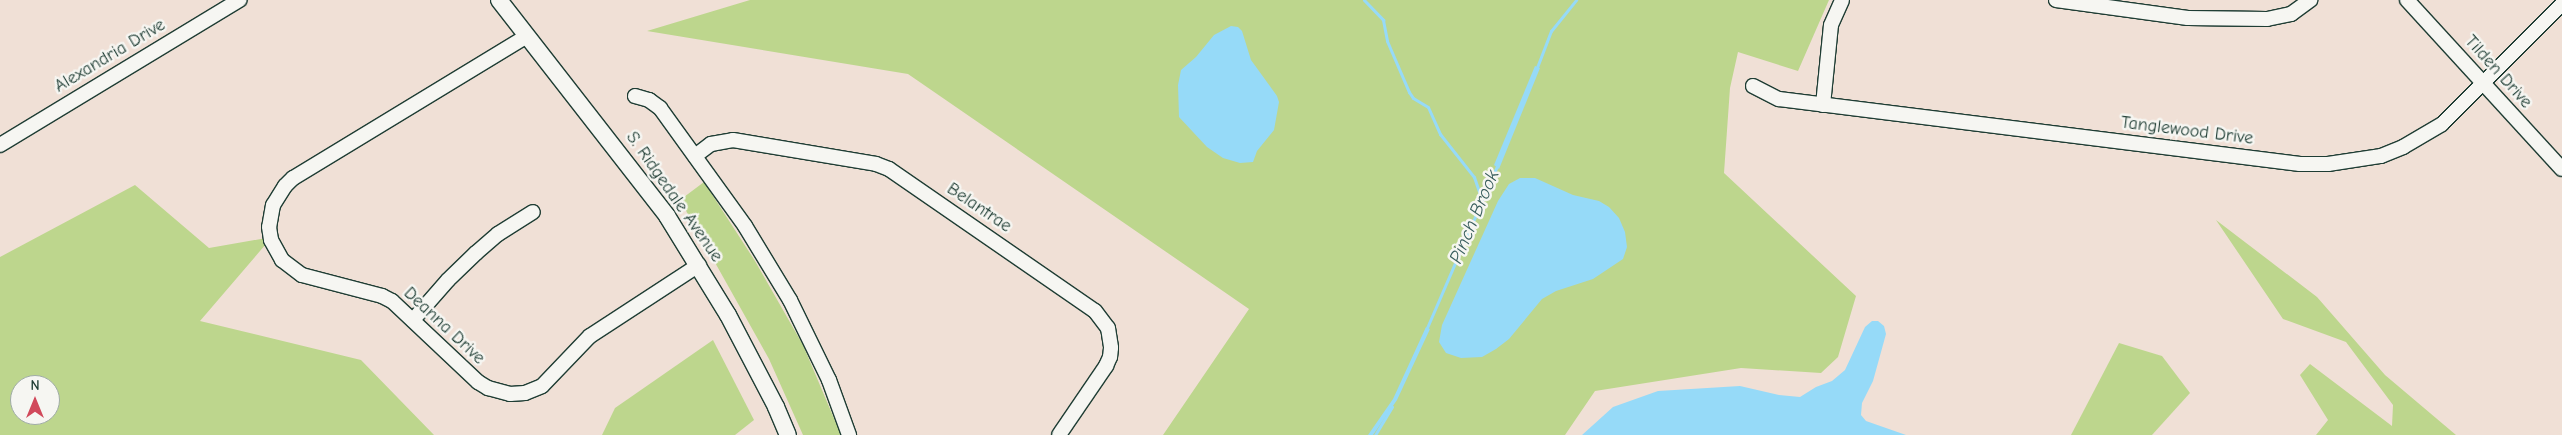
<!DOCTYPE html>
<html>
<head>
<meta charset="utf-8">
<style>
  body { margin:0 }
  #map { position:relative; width:2562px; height:435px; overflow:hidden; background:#f0e0d6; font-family:"Comic Neue",sans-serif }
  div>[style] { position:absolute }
  .green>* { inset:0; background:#bdd68d }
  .water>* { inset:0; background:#96daf8 }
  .stream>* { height:3px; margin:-1.5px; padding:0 1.5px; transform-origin:1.5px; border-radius:1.5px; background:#96daf8 }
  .roads { filter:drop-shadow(1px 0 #1f3d34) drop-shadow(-1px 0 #1f3d34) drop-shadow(0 1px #1f3d34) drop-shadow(0 -1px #1f3d34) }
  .minor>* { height:14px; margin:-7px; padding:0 7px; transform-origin:7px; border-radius:7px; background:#f6f6f2 }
  .major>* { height:16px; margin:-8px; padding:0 8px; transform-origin:8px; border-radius:8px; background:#f6f6f2 }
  span { translate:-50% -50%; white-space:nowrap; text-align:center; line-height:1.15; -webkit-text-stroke:5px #f6f6f2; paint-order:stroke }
  .street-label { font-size:18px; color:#1f3d34 }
  .water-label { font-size:19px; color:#375c5b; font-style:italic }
  .north { position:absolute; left:10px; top:375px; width:50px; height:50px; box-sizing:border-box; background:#f6f6f2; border:1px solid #a0aca6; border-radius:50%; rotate:0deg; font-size:14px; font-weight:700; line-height:20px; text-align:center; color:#1f3d34 }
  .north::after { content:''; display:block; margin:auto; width:18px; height:22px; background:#d1495b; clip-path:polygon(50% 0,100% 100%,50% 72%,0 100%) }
</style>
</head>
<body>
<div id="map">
  <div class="green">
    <div style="clip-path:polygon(750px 0,1829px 0,1798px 71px,1738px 52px,1730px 88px,1724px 173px,1856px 296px,1838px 357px,1821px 373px,1741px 368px,1595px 391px,1565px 435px,1163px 435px,1249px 309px,908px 74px,647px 31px)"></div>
    <div style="clip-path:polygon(704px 182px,755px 261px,803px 345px,841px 435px,803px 435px,769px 359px,680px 200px)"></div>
    <div style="clip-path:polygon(evenodd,135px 185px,209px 248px,272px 237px,200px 321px,361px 360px,434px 435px,0 435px,0 257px,135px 185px,20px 385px,50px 385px,50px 415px,20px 415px,20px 385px)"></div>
    <div style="clip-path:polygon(2216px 220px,2317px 297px,2385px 375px,2456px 435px,2316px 435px,2328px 420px,2300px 375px,2310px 364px,2392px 426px,2393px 405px,2346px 342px,2283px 319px)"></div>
    <div style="clip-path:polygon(713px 340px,754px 420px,735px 435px,602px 435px,615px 408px)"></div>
    <div style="clip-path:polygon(2119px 343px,2162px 356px,2190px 393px,2152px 435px,2071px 435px)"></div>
  </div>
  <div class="water">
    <div style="clip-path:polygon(1231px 26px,1238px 27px,1242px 31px,1251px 60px,1277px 96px,1279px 102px,1274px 130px,1257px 151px,1253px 162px,1240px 163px,1223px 158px,1207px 147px,1179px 117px,1178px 85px,1181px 70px,1196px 57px,1214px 35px)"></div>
    <div style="clip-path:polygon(1535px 66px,1540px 68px,1499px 169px,1494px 165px)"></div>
    <div style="clip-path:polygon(1520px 178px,1535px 178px,1573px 195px,1599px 201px,1609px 207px,1619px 218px,1625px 232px,1627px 247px,1623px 259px,1593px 279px,1556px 291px,1542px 299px,1509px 339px,1496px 349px,1482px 357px,1461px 358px,1446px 353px,1439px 342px,1442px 325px,1498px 201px,1509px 184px)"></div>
    <div style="clip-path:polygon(1872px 321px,1878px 321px,1884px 326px,1886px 334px,1873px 381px,1862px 403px,1861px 415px,1866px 421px,1906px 435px,1582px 435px,1613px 407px,1658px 391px,1740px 386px,1779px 395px,1800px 397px,1816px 387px,1832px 381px,1845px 370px,1865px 327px)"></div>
    <div style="clip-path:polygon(1426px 327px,1430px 329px,1397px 400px,1373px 435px,1368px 435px,1393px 399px)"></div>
  </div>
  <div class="stream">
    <div style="left:1364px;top:0;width:28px;rotate:46deg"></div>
    <div style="left:1383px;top:20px;width:21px;rotate:79deg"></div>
    <div style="left:1387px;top:41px;width:56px;rotate:66.7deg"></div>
    <div style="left:1409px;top:92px;width:7px;rotate:56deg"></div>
    <div style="left:1413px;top:98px;width:17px;rotate:31deg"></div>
    <div style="left:1428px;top:107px;width:30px;rotate:66deg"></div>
    <div style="left:1440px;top:134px;width:55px;rotate:51.7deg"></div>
    <div style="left:1474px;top:177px;width:24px;rotate:71deg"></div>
    <div style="left:1536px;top:70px;width:42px;rotate:-69deg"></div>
    <div style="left:1551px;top:31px;width:40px;rotate:-51deg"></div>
    <div style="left:1426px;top:330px;width:181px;rotate:-66.6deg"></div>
    <div style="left:1375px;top:435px;width:33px;rotate:-59deg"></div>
  </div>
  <div class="roads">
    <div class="minor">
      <div style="left:2056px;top:0;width:133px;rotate:7.8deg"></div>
      <div style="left:2188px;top:18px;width:79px;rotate:0.7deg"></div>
      <div style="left:2267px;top:19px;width:25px;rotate:-12deg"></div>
      <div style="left:2291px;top:14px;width:24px;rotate:-36deg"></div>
      <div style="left:2407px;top:0;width:229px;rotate:47.5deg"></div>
      <div style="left:527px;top:36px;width:274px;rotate:148.7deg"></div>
      <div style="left:293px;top:178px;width:11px;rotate:135deg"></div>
      <div style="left:285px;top:186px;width:22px;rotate:122deg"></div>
      <div style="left:273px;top:205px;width:22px;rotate:100deg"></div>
      <div style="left:269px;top:227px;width:13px;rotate:81deg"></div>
      <div style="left:271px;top:240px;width:23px;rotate:61deg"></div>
      <div style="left:282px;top:260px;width:25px;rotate:37deg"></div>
      <div style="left:302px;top:275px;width:83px;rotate:14.7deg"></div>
      <div style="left:382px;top:296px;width:11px;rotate:27deg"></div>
      <div style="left:392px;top:301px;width:118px;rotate:43.3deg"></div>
      <div style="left:478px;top:382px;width:12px;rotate:31deg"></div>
      <div style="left:488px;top:388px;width:23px;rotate:15deg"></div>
      <div style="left:510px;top:394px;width:15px;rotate:-4deg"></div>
      <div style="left:525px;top:393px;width:18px;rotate:-22deg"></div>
      <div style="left:542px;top:386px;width:69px;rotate:-46.2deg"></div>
      <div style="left:590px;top:336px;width:130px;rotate:-33.1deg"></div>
      <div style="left:1753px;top:86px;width:29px;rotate:27deg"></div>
      <div style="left:1779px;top:99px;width:525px;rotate:7.11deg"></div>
      <div style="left:2300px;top:164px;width:28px"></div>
      <div style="left:2328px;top:164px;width:54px;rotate:-8.6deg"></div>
      <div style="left:2381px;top:156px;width:24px;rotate:-22deg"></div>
      <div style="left:2403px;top:147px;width:45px;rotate:-30.5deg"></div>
      <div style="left:2442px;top:124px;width:170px;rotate:-45deg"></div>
      <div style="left:635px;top:96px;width:15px;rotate:16deg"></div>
      <div style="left:649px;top:100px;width:14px;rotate:36deg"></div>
      <div style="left:660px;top:108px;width:145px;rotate:54.2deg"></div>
      <div style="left:745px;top:226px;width:87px;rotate:58.7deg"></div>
      <div style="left:790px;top:300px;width:89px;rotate:64deg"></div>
      <div style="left:829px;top:380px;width:59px;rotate:70deg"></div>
      <div style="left:1823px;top:105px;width:80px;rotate:-84.3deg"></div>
      <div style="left:1831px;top:25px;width:27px;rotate:-66deg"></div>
      <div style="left:0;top:145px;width:280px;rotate:-31.2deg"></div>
      <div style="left:695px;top:156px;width:20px;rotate:-37deg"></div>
      <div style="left:711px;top:144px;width:22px;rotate:-10deg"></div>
      <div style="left:733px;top:140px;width:145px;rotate:9.5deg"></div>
      <div style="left:876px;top:164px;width:14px;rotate:21deg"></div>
      <div style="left:889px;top:169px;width:250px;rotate:34.6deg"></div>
      <div style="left:1095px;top:311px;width:21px;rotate:53deg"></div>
      <div style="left:1108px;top:328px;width:20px;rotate:81deg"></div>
      <div style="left:1111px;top:348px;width:9px;rotate:96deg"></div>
      <div style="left:1110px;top:357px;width:10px;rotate:114deg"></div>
      <div style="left:1106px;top:366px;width:83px;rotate:124.3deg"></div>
      <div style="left:413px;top:320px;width:53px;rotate:-48.8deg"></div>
      <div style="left:448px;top:280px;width:39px;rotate:-44deg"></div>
      <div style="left:476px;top:253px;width:29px;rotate:-41deg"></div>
      <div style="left:498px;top:234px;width:41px;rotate:-32.2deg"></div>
    </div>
    <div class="major">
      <div style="left:499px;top:0;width:274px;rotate:52.1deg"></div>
      <div style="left:667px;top:216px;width:116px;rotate:58.4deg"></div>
      <div style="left:728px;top:315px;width:104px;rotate:62.4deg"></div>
      <div style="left:776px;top:407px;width:30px;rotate:67deg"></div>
    </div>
  </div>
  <div class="street-label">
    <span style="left:110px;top:56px;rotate:-31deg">Alexandria Drive</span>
    <span style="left:2498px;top:72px;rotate:48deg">Tilden Drive</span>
    <span style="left:2187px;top:131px;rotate:7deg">Tanglewood Drive</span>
    <span style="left:674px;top:197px;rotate:55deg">S. Ridgedale Avenue</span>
    <span style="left:979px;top:208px;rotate:34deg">Belantrae</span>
    <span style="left:444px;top:326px;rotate:43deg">Deanna Drive</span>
  </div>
  <div class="water-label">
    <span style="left:1475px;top:217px;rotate:-67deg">Pinch Brook</span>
  </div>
  <div class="north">N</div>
</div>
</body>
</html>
